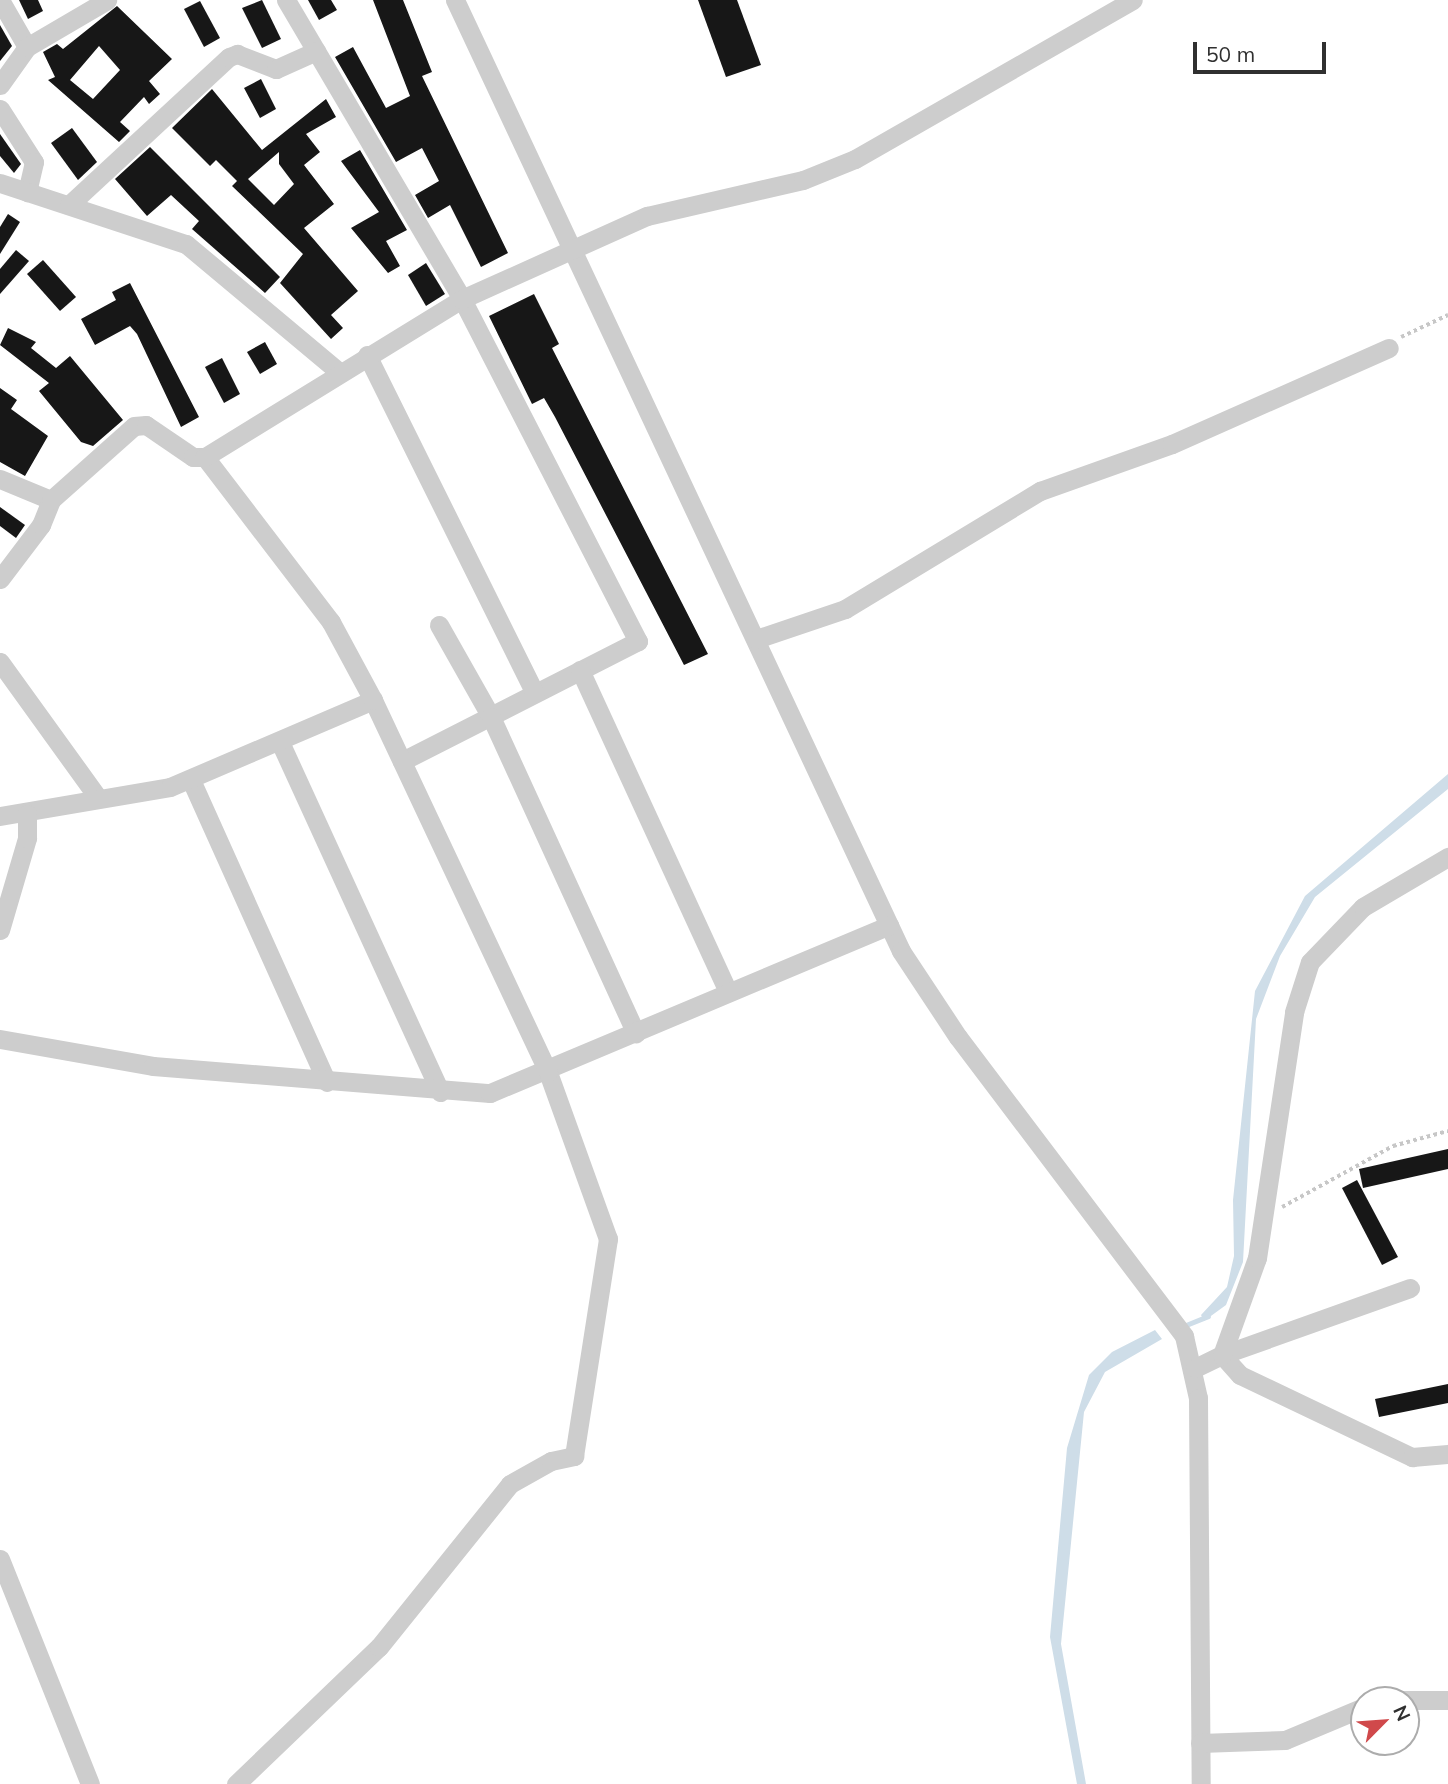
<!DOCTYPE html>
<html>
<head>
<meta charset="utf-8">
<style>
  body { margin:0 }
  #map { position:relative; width:1448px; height:1784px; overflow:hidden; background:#fff; font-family:Mulish,sans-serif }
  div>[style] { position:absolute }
  .water>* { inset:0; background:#cedde8 }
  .stream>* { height:5px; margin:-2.5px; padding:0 2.5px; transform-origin:2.5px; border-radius:2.5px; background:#cedde8 }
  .building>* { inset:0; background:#171717 }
  .path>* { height:3.5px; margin-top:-1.75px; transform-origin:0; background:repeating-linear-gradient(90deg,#c7c7c7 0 3.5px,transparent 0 7px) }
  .minor>* { height:19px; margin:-9.5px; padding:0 9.5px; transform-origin:9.5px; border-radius:9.5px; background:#cdcdcd }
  span { translate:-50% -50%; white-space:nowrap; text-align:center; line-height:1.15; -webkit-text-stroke:7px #fff; paint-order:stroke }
  .north { position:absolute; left:1350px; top:1686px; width:70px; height:70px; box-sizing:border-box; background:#fff; border:2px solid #acacac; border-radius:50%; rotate:65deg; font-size:19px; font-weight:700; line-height:28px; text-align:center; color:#303030 }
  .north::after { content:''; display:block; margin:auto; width:24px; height:32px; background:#d0494b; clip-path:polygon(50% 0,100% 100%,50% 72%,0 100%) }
  .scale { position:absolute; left:1193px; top:42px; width:133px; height:32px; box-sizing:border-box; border:4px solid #303030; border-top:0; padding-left:9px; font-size:21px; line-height:24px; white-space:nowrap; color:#303030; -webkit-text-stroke:5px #fff; paint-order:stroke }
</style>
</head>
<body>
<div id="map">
  <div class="water">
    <div style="clip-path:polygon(1448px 774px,1448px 789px,1315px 897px,1280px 956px,1256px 1019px,1243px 1262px,1226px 1305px,1204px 1321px,1201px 1315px,1227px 1287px,1234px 1256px,1233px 1200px,1255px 991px,1305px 896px)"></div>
    <div style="clip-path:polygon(1155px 1330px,1162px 1339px,1105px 1372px,1084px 1412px,1061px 1644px,1086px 1784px,1077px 1784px,1050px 1637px,1067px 1448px,1089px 1375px,1112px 1352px)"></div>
  </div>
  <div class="stream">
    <div style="left:1181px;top:1327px;width:29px;rotate:-22deg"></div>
  </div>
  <div class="building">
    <div style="clip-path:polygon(19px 0,38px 0,43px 11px,28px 19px)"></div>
    <div style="clip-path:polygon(262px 0,281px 39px,262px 48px,242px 8px)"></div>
    <div style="clip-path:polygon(308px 0,331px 0,337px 10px,319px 20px)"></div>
    <div style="clip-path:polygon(373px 0,403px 0,432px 72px,422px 76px,508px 253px,481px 267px,450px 205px,428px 218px,415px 195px,439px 181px,422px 148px,396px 162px,335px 57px,353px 47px,386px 108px,410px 96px)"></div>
    <div style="clip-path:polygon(698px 0,737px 0,761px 65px,726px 77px)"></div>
    <div style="clip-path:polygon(200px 1px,220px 38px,204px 47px,184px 9px)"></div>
    <div style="clip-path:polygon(evenodd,117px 6px,172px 59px,149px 81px,160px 94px,149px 104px,144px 97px,120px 122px,130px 131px,119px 142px,48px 80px,55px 77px,43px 52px,57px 44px,63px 49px,117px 6px,99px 46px,120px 70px,93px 99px,70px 80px,99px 46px)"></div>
    <div style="clip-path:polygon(0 25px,12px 46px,0 61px)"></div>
    <div style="clip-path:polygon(261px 79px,276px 109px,260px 118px,244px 88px)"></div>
    <div style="clip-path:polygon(evenodd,212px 89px,262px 150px,326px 99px,336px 117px,306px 134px,320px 152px,304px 165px,334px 204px,304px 228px,358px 291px,331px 315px,343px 328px,331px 339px,280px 283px,303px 254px,232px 186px,237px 181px,216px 160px,210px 166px,172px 128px,212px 89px,279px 152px,279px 164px,294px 184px,274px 205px,248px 179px,279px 152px)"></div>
    <div style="clip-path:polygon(72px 128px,97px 162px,78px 180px,51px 143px)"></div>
    <div style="clip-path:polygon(0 134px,21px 164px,14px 173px,0 156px)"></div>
    <div style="clip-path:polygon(150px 147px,280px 277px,265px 293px,192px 229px,199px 221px,171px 195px,147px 216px,115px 179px)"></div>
    <div style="clip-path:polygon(360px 150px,407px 230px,386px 241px,400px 266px,388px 273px,351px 228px,379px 212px,341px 161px)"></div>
    <div style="clip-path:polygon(8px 214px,20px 222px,0 254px,0 227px)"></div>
    <div style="clip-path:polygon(16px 250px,29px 261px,0 294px,0 269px)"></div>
    <div style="clip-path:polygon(43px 260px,76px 297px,60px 311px,27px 274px)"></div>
    <div style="clip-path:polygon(426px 263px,445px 294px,426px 306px,408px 275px)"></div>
    <div style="clip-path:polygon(130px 283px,199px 417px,181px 427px,137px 334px,130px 326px,95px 345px,81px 319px,116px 300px,112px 292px)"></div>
    <div style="clip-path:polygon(534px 294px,559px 344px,552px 348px,708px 654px,684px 665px,555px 417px,544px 398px,532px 404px,489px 316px)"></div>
    <div style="clip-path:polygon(8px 328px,36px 342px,31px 348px,56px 368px,70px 356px,123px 420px,93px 446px,81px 442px,39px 391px,49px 383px,0 345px)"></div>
    <div style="clip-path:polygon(265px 342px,277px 364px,260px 374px,247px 352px)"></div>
    <div style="clip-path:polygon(222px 358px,240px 394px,224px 403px,205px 367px)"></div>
    <div style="clip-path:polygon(0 388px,17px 400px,11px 409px,48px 436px,25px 476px,0 462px)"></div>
    <div style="clip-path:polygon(0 507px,25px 525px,16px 538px,0 526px)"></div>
    <div style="clip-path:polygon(1448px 1149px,1448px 1169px,1363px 1188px,1359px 1169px)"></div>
    <div style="clip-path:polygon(1357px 1180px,1398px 1257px,1382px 1265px,1342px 1188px)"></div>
    <div style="clip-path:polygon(1448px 1384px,1448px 1403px,1379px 1417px,1375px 1399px)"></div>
  </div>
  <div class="path">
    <div style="left:1401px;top:337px;width:52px;rotate:-25.1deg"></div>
    <div style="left:1282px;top:1207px;width:127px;rotate:-28.8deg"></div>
    <div style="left:1393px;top:1146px;width:57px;rotate:-15.3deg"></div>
  </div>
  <div class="minor">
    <div style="left:0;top:0;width:54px;rotate:60.1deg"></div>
    <div style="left:286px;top:0;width:347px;rotate:59.5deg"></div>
    <div style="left:462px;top:299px;width:385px;rotate:62.8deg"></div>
    <div style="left:638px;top:641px;width:265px;rotate:153deg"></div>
    <div style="left:455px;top:0;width:1050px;rotate:64.87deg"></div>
    <div style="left:901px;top:951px;width:103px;rotate:56.5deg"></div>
    <div style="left:958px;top:1037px;width:375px;rotate:52.9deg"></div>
    <div style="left:1184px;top:1336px;width:64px;rotate:77.3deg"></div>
    <div style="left:1198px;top:1398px;width:386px;rotate:89.6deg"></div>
    <div style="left:0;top:85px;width:47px;rotate:-54.6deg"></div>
    <div style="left:27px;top:47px;width:93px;rotate:-30.4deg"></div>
    <div style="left:0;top:109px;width:63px;rotate:57.3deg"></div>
    <div style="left:34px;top:162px;width:31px;rotate:103deg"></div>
    <div style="left:0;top:183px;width:196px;rotate:18.2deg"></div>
    <div style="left:186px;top:244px;width:198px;rotate:39.9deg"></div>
    <div style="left:69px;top:205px;width:218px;rotate:-42.8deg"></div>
    <div style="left:229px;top:57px;width:9px;rotate:-21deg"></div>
    <div style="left:237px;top:54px;width:42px;rotate:21deg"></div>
    <div style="left:276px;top:69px;width:44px;rotate:-24.2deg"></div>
    <div style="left:367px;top:355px;width:377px;rotate:63.6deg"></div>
    <div style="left:0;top:479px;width:55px;rotate:22.4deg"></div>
    <div style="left:0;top:579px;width:68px;rotate:-52.8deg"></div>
    <div style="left:41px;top:525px;width:27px;rotate:-68deg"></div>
    <div style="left:51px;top:500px;width:111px;rotate:-41.7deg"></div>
    <div style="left:134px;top:426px;width:12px;rotate:-5deg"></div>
    <div style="left:146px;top:425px;width:57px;rotate:34.2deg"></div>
    <div style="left:193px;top:457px;width:12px"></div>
    <div style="left:439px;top:625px;width:106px;rotate:60.5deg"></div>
    <div style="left:491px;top:717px;width:348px;rotate:65.4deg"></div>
    <div style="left:756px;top:639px;width:94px;rotate:-18.6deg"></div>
    <div style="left:845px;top:609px;width:228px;rotate:-31.2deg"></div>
    <div style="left:1040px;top:491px;width:140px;rotate:-19.6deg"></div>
    <div style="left:1172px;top:444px;width:237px;rotate:-23.9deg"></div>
    <div style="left:0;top:662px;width:168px;rotate:54.2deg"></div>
    <div style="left:580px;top:670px;width:354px;rotate:65.3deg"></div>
    <div style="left:280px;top:742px;width:385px;rotate:65.4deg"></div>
    <div style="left:191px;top:780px;width:331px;rotate:65.8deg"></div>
    <div style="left:0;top:816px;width:172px;rotate:-9.7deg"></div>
    <div style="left:170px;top:787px;width:221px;rotate:-23.2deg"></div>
    <div style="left:0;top:930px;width:96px;rotate:-73.6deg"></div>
    <div style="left:27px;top:838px;width:24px;rotate:-90deg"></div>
    <div style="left:0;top:1039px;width:155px;rotate:10deg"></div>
    <div style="left:153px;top:1066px;width:338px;rotate:4.6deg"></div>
    <div style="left:490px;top:1093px;width:433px;rotate:-22.8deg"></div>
    <div style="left:1410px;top:1288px;width:200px;rotate:160.4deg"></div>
    <div style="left:1222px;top:1355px;width:27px;rotate:48deg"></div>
    <div style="left:1240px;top:1375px;width:191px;rotate:25.5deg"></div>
    <div style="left:1412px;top:1457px;width:36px;rotate:-5deg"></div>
    <div style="left:1195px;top:1368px;width:30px;rotate:-26deg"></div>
    <div style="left:1222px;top:1355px;width:103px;rotate:-70.2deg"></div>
    <div style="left:1257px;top:1258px;width:249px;rotate:-81.4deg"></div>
    <div style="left:1294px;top:1012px;width:52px;rotate:-72.3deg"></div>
    <div style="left:1310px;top:962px;width:76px;rotate:-46.1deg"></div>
    <div style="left:1363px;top:907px;width:99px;rotate:-30.5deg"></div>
    <div style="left:0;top:1559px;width:242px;rotate:68.2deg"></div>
    <div style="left:1379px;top:1700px;width:69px"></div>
    <div style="left:1200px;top:1743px;width:85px;rotate:-2deg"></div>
    <div style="left:1285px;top:1740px;width:86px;rotate:-22.7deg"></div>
    <div style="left:236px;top:1784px;width:198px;rotate:-43.8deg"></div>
    <div style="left:379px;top:1647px;width:209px;rotate:-51.2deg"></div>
    <div style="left:510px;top:1484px;width:47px;rotate:-29.3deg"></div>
    <div style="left:551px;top:1461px;width:24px;rotate:-12deg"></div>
    <div style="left:574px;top:1456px;width:220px;rotate:-81.1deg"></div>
    <div style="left:608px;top:1239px;width:177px;rotate:-109.8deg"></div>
    <div style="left:548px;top:1072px;width:411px;rotate:-115.2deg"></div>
    <div style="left:373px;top:700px;width:89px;rotate:-118.3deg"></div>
    <div style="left:331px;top:622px;width:208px;rotate:-127.4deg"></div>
    <div style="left:205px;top:457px;width:302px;rotate:-31.6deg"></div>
    <div style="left:462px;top:299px;width:203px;rotate:-24.2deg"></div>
    <div style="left:647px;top:216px;width:160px;rotate:-13deg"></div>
    <div style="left:803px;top:180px;width:56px;rotate:-22deg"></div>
    <div style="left:855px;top:159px;width:320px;rotate:-29.8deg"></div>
  </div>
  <div class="north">N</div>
  <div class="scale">50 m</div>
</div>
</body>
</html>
